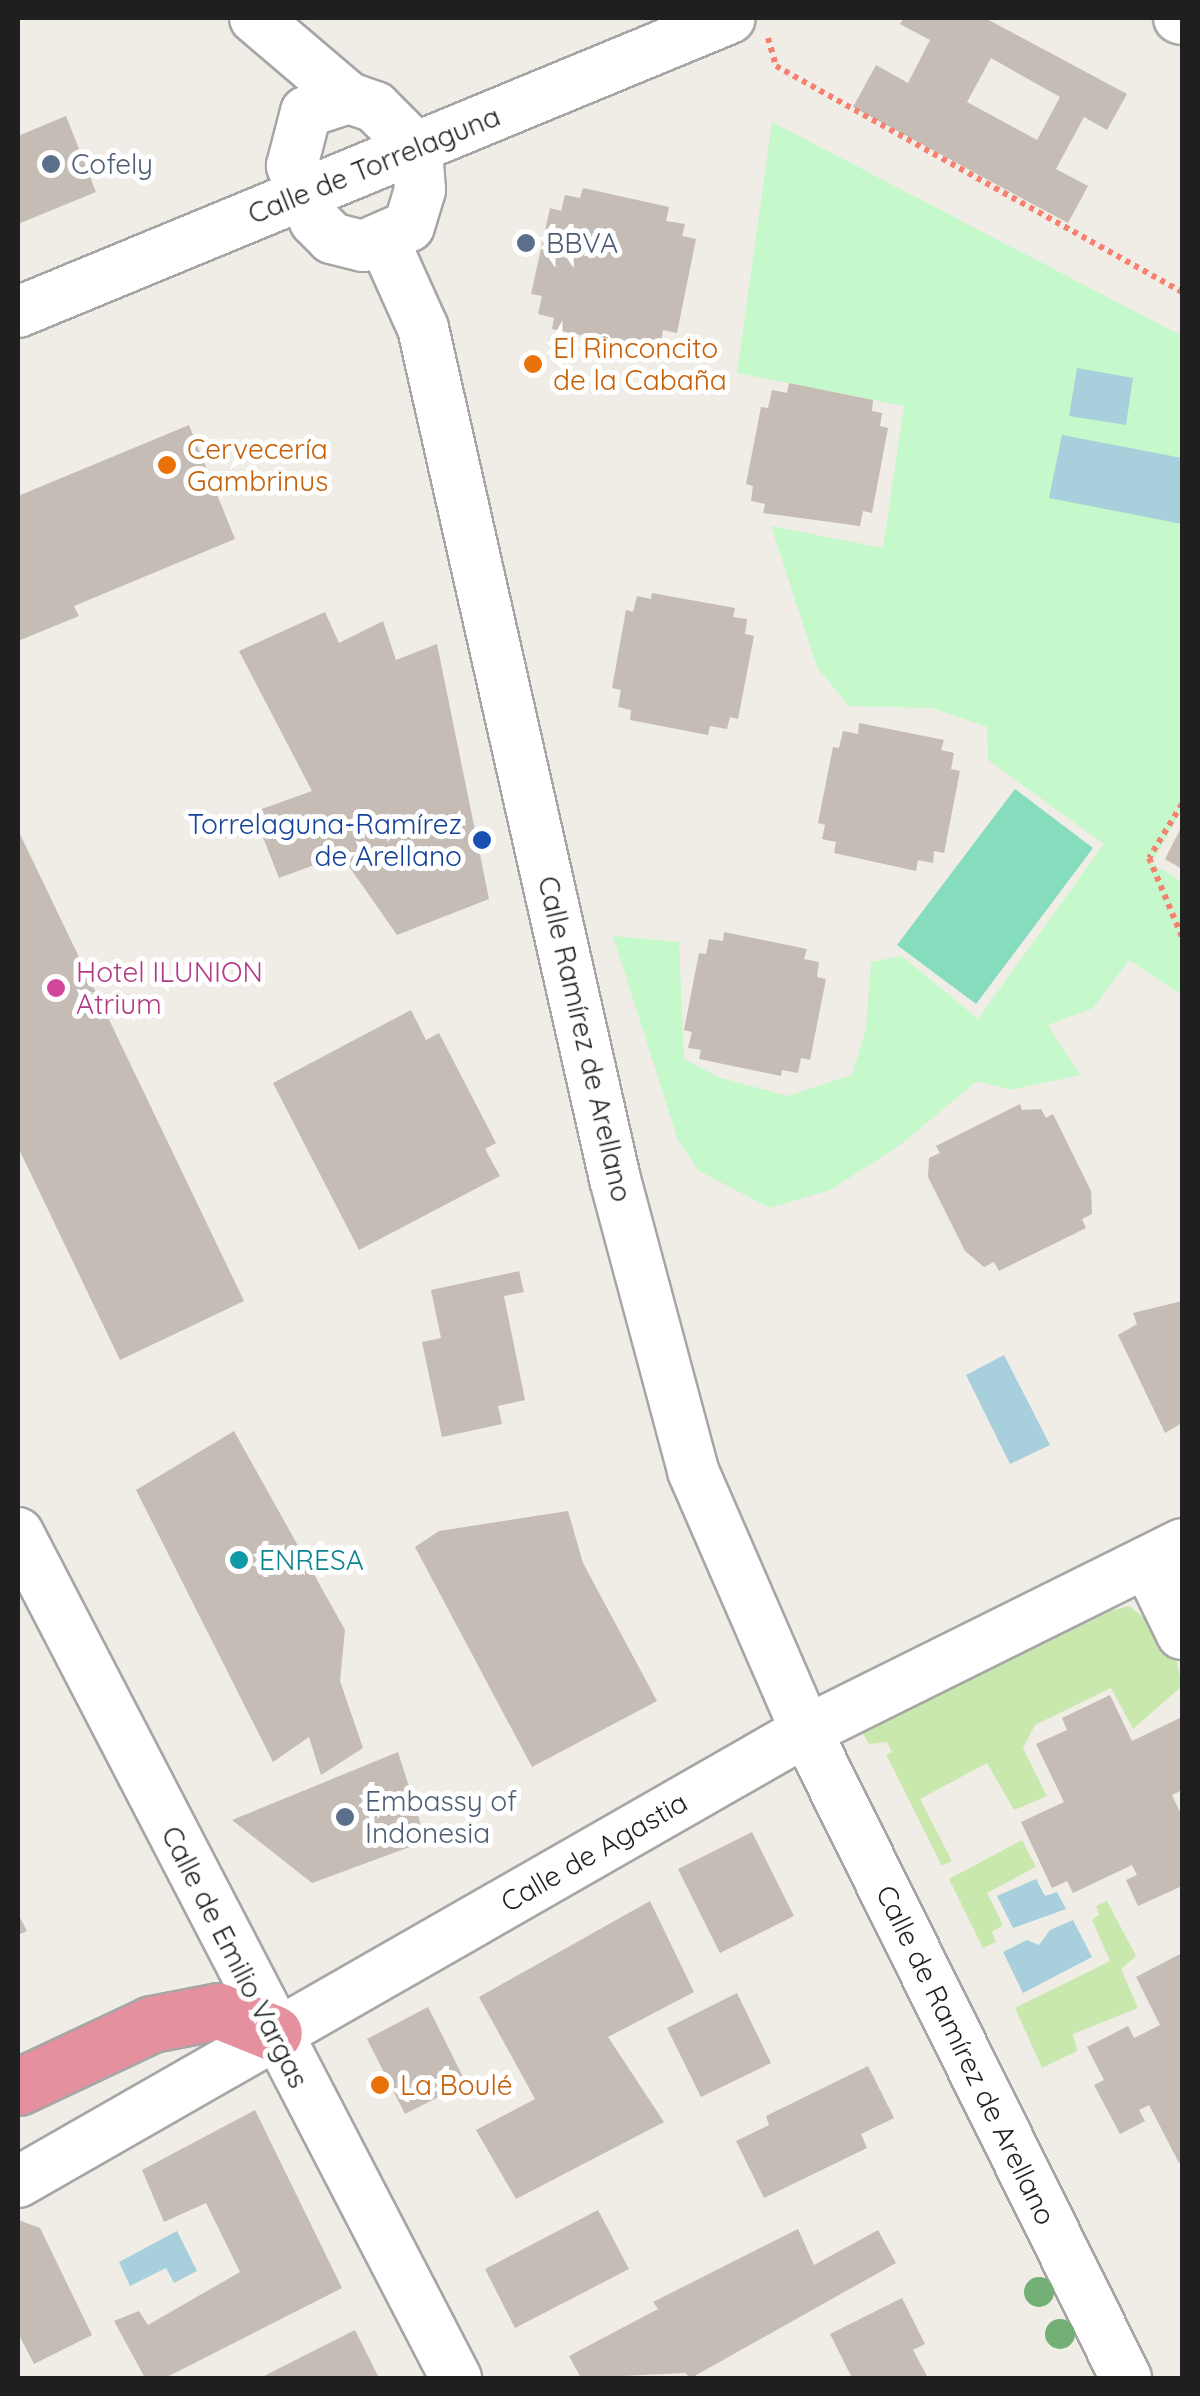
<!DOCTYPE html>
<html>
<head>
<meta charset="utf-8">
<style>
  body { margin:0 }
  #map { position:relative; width:1200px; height:2396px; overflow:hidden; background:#f0ede6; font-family:Quicksand,sans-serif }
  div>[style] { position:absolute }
  .grass>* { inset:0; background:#c9e8ad }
  .park>* { inset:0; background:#c5f8ca }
  .pitch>* { inset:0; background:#86ddbd }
  .water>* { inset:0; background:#a8cfdc }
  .building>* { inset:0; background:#c4bcb5 }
  .path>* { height:6px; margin-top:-3px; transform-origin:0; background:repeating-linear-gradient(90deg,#f68171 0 5px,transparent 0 10px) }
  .roads { filter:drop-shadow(2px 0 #a6a6a6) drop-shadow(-2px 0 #a6a6a6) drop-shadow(0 2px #a6a6a6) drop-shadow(0 -2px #a6a6a6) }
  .minor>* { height:50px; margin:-25px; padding:0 25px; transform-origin:25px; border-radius:25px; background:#fff }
  .highway>* { height:55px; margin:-27.5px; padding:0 27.5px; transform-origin:27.5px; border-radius:27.5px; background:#e5909e }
  .trees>* { width:30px; height:30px; margin:-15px; border-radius:50%; background:#74af76 }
  .dots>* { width:28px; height:28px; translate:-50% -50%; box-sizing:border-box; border:5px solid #fff; border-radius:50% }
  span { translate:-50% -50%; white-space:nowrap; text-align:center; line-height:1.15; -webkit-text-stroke:10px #fff; paint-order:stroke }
  .service-label { font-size:28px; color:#4e5e75 }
  .left { translate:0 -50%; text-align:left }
  .street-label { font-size:28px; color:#1f1f1f }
  .food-label { font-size:28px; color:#c56008 }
  .transit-label { font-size:28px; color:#164399 }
  .right { translate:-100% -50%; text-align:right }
  .hotel-label { font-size:28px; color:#b23c85 }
  .culture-label { font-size:28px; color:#0d838f }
  .frame { position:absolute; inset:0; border:20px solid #1f1f1f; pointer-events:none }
</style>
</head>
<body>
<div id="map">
  <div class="grass">
    <div style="clip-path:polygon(1129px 1606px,1172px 1639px,1182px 1686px,1133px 1729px,1111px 1688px,1035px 1725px,1023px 1748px,1047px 1796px,1014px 1810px,987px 1763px,920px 1799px,952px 1861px,942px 1866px,886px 1754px,892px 1753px,887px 1742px,869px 1744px,855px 1721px,1097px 1614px)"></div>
    <div style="clip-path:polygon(1022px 1840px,1036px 1867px,987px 1893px,1003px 1925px,992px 1932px,996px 1942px,983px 1948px,949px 1879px)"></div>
    <div style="clip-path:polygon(1107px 1901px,1136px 1956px,1121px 1969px,1138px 2008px,1073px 2034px,1077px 2051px,1042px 2068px,1015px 2008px,1110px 1961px,1092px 1920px,1099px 1915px,1096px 1906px)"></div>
  </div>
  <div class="park">
    <div style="clip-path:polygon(772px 122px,1182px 336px,1182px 810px,1152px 863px,1182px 882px,1182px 995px,1129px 960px,1093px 1008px,1048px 1025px,1080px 1075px,1010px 1090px,977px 1081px,900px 1145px,830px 1190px,770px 1208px,699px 1171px,678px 1140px,613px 936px,679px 942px,684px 1059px,718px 1077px,787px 1096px,852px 1075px,866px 1029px,871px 962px,902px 956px,978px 1019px,1104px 844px,988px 760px,987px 727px,932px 708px,849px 706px,817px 667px,771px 526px,883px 548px,904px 406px,737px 373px)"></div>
  </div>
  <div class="pitch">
    <div style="clip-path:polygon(1015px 789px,1093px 848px,976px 1004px,897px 945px)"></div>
  </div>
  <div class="water">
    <div style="clip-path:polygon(1077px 368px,1133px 378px,1126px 425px,1069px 416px)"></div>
    <div style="clip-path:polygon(1062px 435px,1182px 458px,1182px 524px,1049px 498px)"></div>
    <div style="clip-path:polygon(1004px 1355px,1050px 1445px,1010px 1464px,966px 1375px)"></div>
    <div style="clip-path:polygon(1036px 1879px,1045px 1896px,1057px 1892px,1066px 1909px,1013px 1928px,997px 1896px)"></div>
    <div style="clip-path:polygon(1073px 1920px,1092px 1957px,1023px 1993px,1003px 1952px,1027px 1940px,1039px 1945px,1050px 1930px)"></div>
    <div style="clip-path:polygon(177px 2231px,197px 2271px,174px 2283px,166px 2268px,130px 2286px,119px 2262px)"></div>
  </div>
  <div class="building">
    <div style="clip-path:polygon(evenodd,904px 18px,985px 18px,1127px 94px,1107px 130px,1084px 117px,1056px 169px,1088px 186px,1068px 223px,853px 107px,876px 65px,908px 83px,930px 40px,900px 24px,904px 18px,991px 58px,1060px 97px,1037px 140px,967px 102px,991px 58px)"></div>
    <div style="clip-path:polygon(66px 116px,96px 192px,18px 224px,18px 136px)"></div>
    <div style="clip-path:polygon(583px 188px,669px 207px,666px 221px,685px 224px,682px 236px,696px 239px,677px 333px,663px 330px,661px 342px,642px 338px,640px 348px,552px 329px,554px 318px,538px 314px,542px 296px,531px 294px,550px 208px,561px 211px,565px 195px,580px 198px)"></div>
    <div style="clip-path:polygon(789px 383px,873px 400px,872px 411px,882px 413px,880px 426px,888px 428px,872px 513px,863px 511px,860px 526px,763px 513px,765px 504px,751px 501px,753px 486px,746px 484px,761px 407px,768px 408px,772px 390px,787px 393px)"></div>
    <div style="clip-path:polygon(189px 425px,235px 539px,74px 606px,79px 616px,18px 641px,18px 496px)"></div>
    <div style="clip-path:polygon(652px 593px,735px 608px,733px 617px,747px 619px,745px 634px,754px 636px,738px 719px,730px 717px,727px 729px,710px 726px,708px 735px,630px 720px,631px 710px,618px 707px,621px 690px,612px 688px,626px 610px,633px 612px,637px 596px,651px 599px)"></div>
    <div style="clip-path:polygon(325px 612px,339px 643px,383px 621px,396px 660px,437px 644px,489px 899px,397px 935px,341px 855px,279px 878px,253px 812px,312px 791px,239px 651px)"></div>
    <div style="clip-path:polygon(859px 723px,944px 740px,941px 750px,954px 753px,951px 769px,960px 771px,944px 853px,934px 851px,933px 863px,918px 860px,916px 871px,834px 853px,836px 842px,822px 839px,825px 825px,818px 823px,833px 747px,839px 748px,843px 731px,858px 734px)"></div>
    <div style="clip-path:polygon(1182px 826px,1182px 869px,1165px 859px)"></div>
    <div style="clip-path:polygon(18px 830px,244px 1301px,120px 1360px,18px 1147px)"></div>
    <div style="clip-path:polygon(724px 932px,807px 949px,804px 959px,819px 962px,817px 977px,826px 979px,810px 1060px,801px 1058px,798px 1073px,782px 1070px,781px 1076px,699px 1059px,701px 1050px,688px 1048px,692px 1032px,684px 1030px,699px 953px,706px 954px,709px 939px,723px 941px)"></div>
    <div style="clip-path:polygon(411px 1010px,426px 1040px,439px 1033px,496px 1143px,485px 1149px,500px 1176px,359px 1250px,273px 1083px)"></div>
    <div style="clip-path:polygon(1020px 1104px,1022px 1110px,1041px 1109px,1046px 1118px,1053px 1114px,1091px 1191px,1092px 1214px,1082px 1219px,1086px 1228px,999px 1271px,994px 1262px,984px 1267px,965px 1251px,928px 1177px,929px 1158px,940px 1153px,936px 1146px)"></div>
    <div style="clip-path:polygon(519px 1271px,524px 1292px,504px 1296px,525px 1400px,498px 1406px,502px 1424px,442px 1437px,422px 1342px,441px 1338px,431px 1290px)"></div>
    <div style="clip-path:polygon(1182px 1301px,1182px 1423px,1165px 1433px,1118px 1335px,1137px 1324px,1133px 1313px)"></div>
    <div style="clip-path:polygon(234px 1431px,345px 1630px,340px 1681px,363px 1748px,321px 1775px,309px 1737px,273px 1762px,136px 1490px)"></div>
    <div style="clip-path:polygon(568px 1511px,583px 1563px,657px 1701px,532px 1767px,415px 1547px,439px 1531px)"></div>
    <div style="clip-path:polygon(1110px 1695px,1132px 1741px,1182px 1717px,1182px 1790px,1172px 1795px,1182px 1816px,1182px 1886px,1138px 1906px,1126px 1880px,1137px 1875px,1132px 1865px,1073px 1893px,1067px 1881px,1052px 1888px,1021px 1822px,1064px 1802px,1036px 1744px,1067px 1730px,1062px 1718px)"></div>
    <div style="clip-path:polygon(398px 1752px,426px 1841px,312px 1883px,232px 1820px)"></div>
    <div style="clip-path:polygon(752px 1832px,794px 1916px,720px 1953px,678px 1869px)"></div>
    <div style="clip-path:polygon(650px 1901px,694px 1992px,608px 2037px,664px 2122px,516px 2199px,476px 2130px,535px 2099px,479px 1997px)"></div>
    <div style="clip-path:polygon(18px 1914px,27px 1931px,18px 1935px)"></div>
    <div style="clip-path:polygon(1182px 1953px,1182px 2161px,1179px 2163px,1149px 2105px,1139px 2110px,1145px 2121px,1120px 2134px,1094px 2085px,1104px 2080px,1087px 2047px,1128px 2026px,1134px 2038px,1160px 2025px,1136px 1977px)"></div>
    <div style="clip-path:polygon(737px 1993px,771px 2063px,701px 2097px,667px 2028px)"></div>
    <div style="clip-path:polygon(428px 2007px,466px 2083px,405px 2114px,367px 2039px)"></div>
    <div style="clip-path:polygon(868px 2066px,894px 2118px,861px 2134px,867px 2148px,764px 2198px,736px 2141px,769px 2125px,766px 2116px)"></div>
    <div style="clip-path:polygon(255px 2110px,342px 2288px,165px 2378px,145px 2378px,114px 2321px,139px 2311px,148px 2325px,240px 2272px,206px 2203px,164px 2222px,142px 2170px)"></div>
    <div style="clip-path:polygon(598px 2210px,629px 2269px,515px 2328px,485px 2269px)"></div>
    <div style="clip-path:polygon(18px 2220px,40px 2228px,92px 2335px,34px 2364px,18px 2333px)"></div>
    <div style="clip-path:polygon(798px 2229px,814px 2265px,878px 2230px,896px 2263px,691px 2378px,685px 2373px,581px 2378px,569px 2356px,658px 2309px,653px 2302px)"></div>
    <div style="clip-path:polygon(902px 2298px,925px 2344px,913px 2350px,928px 2378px,852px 2378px,830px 2334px)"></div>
    <div style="clip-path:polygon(355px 2330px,379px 2378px,260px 2378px)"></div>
  </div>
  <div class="path">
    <div style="left:768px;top:38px;width:29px;rotate:74deg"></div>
    <div style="left:776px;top:66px;width:465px;rotate:29.1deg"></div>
    <div style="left:1182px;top:804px;width:63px;rotate:121.4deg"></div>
    <div style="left:1149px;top:858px;width:86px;rotate:67.3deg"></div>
  </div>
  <div class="roads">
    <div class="minor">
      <div style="left:255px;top:18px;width:123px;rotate:40.4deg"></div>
      <div style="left:1179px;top:18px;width:3px;rotate:18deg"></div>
      <div style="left:349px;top:98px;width:28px;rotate:19deg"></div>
      <div style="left:375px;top:107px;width:59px;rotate:45deg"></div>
      <div style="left:417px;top:149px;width:41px;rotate:85.8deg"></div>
      <div style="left:420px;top:190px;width:38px;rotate:107deg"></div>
      <div style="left:409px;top:226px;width:50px;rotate:156.5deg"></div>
      <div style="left:363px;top:246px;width:32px;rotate:-166deg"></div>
      <div style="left:332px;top:238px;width:24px;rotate:-135deg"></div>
      <div style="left:315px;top:221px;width:60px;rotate:-112.7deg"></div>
      <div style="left:292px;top:166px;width:56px;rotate:-75.5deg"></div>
      <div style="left:306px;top:112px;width:45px;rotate:-18deg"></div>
      <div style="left:383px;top:239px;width:98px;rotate:65.8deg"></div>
      <div style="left:423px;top:328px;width:872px;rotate:77.29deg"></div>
      <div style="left:615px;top:1179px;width:302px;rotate:75deg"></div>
      <div style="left:693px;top:1471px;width:283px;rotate:66.5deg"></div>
      <div style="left:806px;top:1731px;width:722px;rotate:63.68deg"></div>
      <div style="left:18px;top:312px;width:770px;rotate:-22.44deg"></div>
      <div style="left:18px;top:1533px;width:952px;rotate:62.6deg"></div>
      <div style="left:1147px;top:1562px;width:80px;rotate:64.1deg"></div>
      <div style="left:18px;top:2182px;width:908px;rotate:-29.78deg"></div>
      <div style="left:806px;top:1731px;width:420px;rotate:-26.4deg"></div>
    </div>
    <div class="highway">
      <div style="left:18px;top:2087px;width:148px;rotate:-25.2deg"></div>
      <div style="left:152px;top:2024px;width:68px;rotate:-11deg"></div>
      <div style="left:219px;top:2011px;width:59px;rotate:21.8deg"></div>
    </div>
  </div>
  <div class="trees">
    <div style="left:1039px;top:2292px"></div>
    <div style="left:1060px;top:2334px"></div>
  </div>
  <div class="dots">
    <div style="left:51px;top:164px;background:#5c6f8a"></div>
    <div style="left:526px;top:243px;background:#5c6f8a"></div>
    <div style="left:533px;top:364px;background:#e8710a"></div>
    <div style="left:167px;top:465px;background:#e8710a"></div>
    <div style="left:482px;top:840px;background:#1a4fb4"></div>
    <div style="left:56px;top:988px;background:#d1479c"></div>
    <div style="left:239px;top:1560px;background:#0f9aa8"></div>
    <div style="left:345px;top:1817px;background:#5c6f8a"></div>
    <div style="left:380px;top:2085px;background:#e8710a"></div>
  </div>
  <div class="service-label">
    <span class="left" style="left:71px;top:164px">Cofely</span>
    <span class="left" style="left:546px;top:243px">BBVA</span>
    <span class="left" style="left:365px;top:1817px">Embassy of<br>Indonesia</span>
  </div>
  <div class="street-label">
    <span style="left:374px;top:165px;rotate:-22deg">Calle de Torrelaguna</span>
    <span style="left:585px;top:1039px;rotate:77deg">Calle Ramírez de Arellano</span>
    <span style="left:594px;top:1852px;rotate:-30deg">Calle de Agastia</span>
    <span style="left:235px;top:1957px;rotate:63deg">Calle de Emilio Vargas</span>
    <span style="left:966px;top:2055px;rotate:64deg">Calle de Ramírez de Arellano</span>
  </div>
  <div class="food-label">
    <span class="left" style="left:553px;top:364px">El Rinconcito<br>de la Cabaña</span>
    <span class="left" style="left:187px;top:465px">Cervecería<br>Gambrinus</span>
    <span class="left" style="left:400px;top:2085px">La Boulé</span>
  </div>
  <div class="transit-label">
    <span class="right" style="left:462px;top:840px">Torrelaguna-Ramírez<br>de Arellano</span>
  </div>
  <div class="hotel-label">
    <span class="left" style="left:76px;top:988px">Hotel ILUNION<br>Atrium</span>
  </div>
  <div class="culture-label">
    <span class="left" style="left:259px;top:1560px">ENRESA</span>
  </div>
  <div class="frame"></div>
</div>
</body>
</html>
